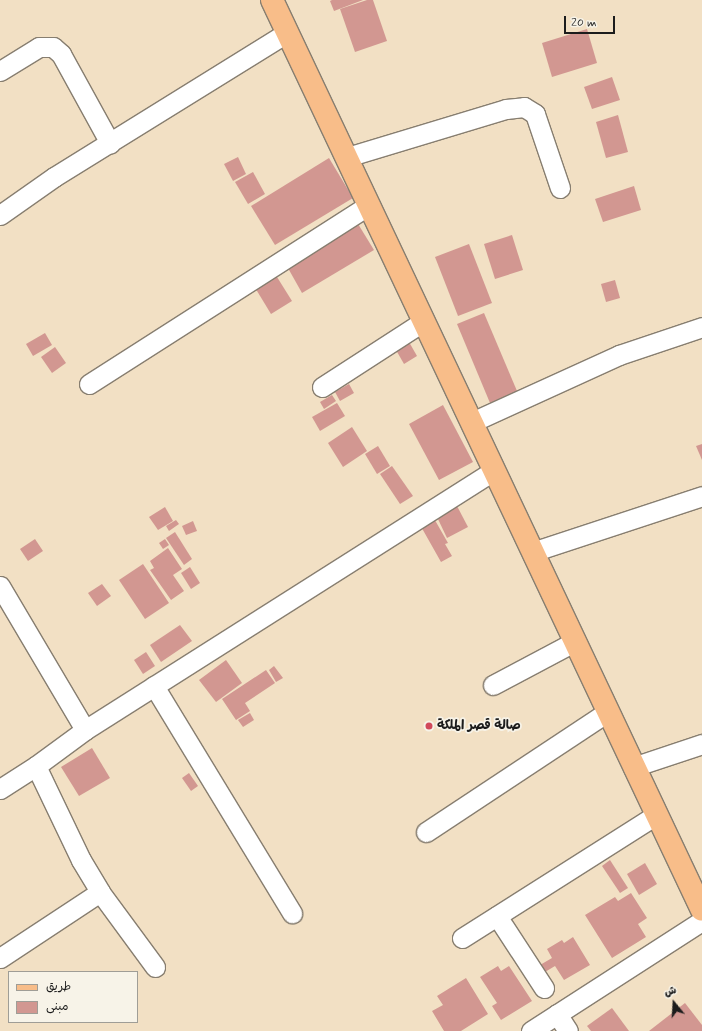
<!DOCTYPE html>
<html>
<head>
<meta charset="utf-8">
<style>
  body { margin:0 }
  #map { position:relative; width:702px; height:1031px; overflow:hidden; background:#f2e0c4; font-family:Mynerve,"Playpen Sans Arabic",sans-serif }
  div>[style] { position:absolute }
  .building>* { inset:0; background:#d29791 }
  .roads { filter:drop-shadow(1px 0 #877e70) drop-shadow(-1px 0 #877e70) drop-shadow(0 1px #877e70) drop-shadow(0 -1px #877e70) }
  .minor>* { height:19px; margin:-9.5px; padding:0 9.5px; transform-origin:9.5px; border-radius:9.5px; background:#fff }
  .major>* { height:22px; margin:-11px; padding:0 11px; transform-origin:11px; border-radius:11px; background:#f8bd89 }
  .dots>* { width:11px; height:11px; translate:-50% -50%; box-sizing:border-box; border:2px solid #f7f3e8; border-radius:50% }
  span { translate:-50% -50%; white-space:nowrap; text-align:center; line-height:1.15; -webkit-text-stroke:3.5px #f7f3e8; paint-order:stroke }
  .poi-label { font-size:13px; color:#1c1c1c; font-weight:700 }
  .left { translate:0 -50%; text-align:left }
  .legend { position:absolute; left:8px; top:971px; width:130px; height:52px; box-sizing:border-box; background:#f7f3e8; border:1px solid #9f9d96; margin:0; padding:5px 7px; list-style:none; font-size:12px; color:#1c1c1c }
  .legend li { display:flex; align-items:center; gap:8px; height:20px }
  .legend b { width:20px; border:1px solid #9f9d96 }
  .north { position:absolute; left:654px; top:983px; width:40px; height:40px; -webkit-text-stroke:3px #f7f3e8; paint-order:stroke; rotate:342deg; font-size:11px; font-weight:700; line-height:16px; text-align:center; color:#1c1c1c }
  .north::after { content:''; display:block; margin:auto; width:14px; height:18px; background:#1c1c1c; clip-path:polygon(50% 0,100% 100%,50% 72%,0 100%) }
  .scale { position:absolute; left:564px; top:16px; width:51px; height:18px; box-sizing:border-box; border:2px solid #1c1c1c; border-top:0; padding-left:5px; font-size:12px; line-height:14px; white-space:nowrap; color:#1c1c1c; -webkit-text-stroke:3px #f7f3e8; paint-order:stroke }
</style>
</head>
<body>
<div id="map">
  <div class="building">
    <div style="clip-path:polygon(332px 0,363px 0,334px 11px,330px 1px)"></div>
    <div style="clip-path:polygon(367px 0,373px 0,387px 41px,355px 52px,340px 9px)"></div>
    <div style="clip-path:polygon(587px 29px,597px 63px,552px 77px,542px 43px)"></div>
    <div style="clip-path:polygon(612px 77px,620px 100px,592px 109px,584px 87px)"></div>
    <div style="clip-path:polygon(618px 115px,628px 152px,606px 158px,596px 122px)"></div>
    <div style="clip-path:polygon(238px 157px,246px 174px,233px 181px,224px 164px)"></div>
    <div style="clip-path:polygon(329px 158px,353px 198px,275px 245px,251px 206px)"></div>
    <div style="clip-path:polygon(253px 172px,265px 194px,248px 204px,235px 182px)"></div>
    <div style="clip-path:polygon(634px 186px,641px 210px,603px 222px,595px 199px)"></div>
    <div style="clip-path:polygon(355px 219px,374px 250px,302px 293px,284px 261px)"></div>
    <div style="clip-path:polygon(512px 235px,523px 270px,495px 279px,484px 244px)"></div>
    <div style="clip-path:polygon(469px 244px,492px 303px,458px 316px,435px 257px)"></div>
    <div style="clip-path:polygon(272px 269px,292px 301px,271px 314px,251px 281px)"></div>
    <div style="clip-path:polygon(615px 280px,620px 298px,606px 302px,601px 284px)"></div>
    <div style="clip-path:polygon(484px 313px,517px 391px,490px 403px,457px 324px)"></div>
    <div style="clip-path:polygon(45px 333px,52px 345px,33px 356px,26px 344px)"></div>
    <div style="clip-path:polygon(409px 342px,417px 356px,404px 364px,396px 350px)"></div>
    <div style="clip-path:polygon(55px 347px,66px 363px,52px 373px,41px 357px)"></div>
    <div style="clip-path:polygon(349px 384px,354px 393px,340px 401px,335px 392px)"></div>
    <div style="clip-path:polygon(332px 395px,336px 401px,324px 409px,320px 402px)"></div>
    <div style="clip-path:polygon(337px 403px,345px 416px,320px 431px,312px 417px)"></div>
    <div style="clip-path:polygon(443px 405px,473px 462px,439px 480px,409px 424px)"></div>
    <div style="clip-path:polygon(352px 427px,367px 451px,343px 467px,328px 443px)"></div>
    <div style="clip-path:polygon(702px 444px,702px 460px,696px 446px)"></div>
    <div style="clip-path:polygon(378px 446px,390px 466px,377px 474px,365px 454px)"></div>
    <div style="clip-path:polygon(392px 466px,413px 496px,400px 504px,380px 474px)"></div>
    <div style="clip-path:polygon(457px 506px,468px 527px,447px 538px,437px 517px)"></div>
    <div style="clip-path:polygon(165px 507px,173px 521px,158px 530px,149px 517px)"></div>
    <div style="clip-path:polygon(432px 515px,448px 543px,445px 544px,452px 556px,441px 562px,419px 523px)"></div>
    <div style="clip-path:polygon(176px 520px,179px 524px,169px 531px,166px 526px)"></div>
    <div style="clip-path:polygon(193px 521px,197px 531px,186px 535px,182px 526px)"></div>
    <div style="clip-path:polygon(175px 532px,192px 559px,184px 565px,166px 538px)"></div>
    <div style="clip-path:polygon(35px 539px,43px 551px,28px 561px,20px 549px)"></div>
    <div style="clip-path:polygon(165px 539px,169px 545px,163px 549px,159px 543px)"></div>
    <div style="clip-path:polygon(168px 548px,182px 569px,173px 575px,184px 591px,171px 600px,150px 570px,154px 568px,150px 561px)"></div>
    <div style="clip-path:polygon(143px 564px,169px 603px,145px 619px,119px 580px)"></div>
    <div style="clip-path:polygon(190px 567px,200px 583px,191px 589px,181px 573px)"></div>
    <div style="clip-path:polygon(102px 584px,111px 596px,97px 606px,88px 593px)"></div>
    <div style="clip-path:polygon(180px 625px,192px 641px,161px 662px,150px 645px)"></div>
    <div style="clip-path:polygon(146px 652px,155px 666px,143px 674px,134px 660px)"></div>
    <div style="clip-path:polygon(226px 660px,242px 683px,216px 702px,199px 680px)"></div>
    <div style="clip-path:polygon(274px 666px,283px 678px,276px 682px,269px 670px)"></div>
    <div style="clip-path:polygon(266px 670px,275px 683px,245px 703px,250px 711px,236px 720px,222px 699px)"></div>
    <div style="clip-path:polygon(250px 713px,254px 720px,243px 727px,238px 720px)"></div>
    <div style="clip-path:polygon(92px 748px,110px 778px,79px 796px,61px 767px)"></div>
    <div style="clip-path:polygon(189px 773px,198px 786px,191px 791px,182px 778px)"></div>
    <div style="clip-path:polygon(610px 860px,628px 888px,620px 893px,602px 866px)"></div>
    <div style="clip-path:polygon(645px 863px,657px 884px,639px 895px,627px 874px)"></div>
    <div style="clip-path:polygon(631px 893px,647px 918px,638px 924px,646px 937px,612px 958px,585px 915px,615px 897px,618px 901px)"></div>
    <div style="clip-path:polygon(573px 937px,590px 965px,564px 980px,555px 966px,545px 972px,540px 965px,552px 958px,547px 949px,562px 940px,564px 943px)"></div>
    <div style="clip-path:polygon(498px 966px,501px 971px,509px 966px,532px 1001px,501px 1020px,492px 1006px,497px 1003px,480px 977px)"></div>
    <div style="clip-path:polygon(466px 978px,488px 1014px,461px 1031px,444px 1031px,432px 1011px,443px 1005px,437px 996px)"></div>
    <div style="clip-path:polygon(685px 1003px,702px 1025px,702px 1031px,649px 1031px)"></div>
    <div style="clip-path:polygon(612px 1008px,629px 1031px,591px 1031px,587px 1026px)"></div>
  </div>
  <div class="roads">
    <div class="minor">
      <div style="left:0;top:71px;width:46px;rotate:-31.6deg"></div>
      <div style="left:39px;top:47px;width:14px"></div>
      <div style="left:53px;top:47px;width:11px;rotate:41deg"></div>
      <div style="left:61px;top:54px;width:102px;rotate:61.2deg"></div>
      <div style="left:347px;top:157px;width:166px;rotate:-16.8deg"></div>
      <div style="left:506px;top:109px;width:18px;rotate:-6deg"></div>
      <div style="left:524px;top:107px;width:13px;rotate:32deg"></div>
      <div style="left:535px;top:114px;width:78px;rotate:71.3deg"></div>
      <div style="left:0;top:215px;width:66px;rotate:-35.1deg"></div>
      <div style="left:54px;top:177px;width:275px;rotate:-31.8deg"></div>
      <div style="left:89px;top:384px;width:332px;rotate:-32.6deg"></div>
      <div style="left:322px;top:387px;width:121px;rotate:-32.9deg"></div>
      <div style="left:472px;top:422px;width:162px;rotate:-24.5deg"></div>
      <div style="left:619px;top:355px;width:88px;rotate:-18.6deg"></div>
      <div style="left:532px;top:552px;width:179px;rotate:-18.2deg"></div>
      <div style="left:0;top:586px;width:167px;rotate:59.4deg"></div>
      <div style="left:493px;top:685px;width:92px;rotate:-28deg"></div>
      <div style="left:154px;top:686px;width:266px;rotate:58.7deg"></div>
      <div style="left:36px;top:766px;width:104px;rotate:64.4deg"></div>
      <div style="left:81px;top:860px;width:37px;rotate:59deg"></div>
      <div style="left:100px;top:892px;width:93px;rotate:53.7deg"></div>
      <div style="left:633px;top:767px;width:73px;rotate:-18.4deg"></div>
      <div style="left:0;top:789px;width:43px;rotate:-32.6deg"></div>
      <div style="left:36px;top:766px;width:61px;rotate:-36.3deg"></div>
      <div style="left:85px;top:730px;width:485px;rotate:-32.4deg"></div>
      <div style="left:426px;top:832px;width:217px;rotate:-33.5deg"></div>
      <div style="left:497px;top:916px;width:86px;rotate:56.9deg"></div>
      <div style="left:462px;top:938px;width:230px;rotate:-32.4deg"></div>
      <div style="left:0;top:958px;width:120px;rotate:-33.4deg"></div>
      <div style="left:557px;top:1014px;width:20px;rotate:57deg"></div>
      <div style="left:531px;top:1031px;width:203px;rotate:-32.8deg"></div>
    </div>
    <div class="major">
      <div style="left:272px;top:0;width:1006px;rotate:64.71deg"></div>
    </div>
  </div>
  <div class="dots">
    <div style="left:429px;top:726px;background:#d1495b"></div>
  </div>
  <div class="poi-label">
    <span class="left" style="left:437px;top:726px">صالة قصر الملكة</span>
  </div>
  <ul class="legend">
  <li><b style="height:5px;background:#f8bd89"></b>طريق</li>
  <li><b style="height:11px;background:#d29791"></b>مبنى</li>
  </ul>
  <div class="north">ش</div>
  <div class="scale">20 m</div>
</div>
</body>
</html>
